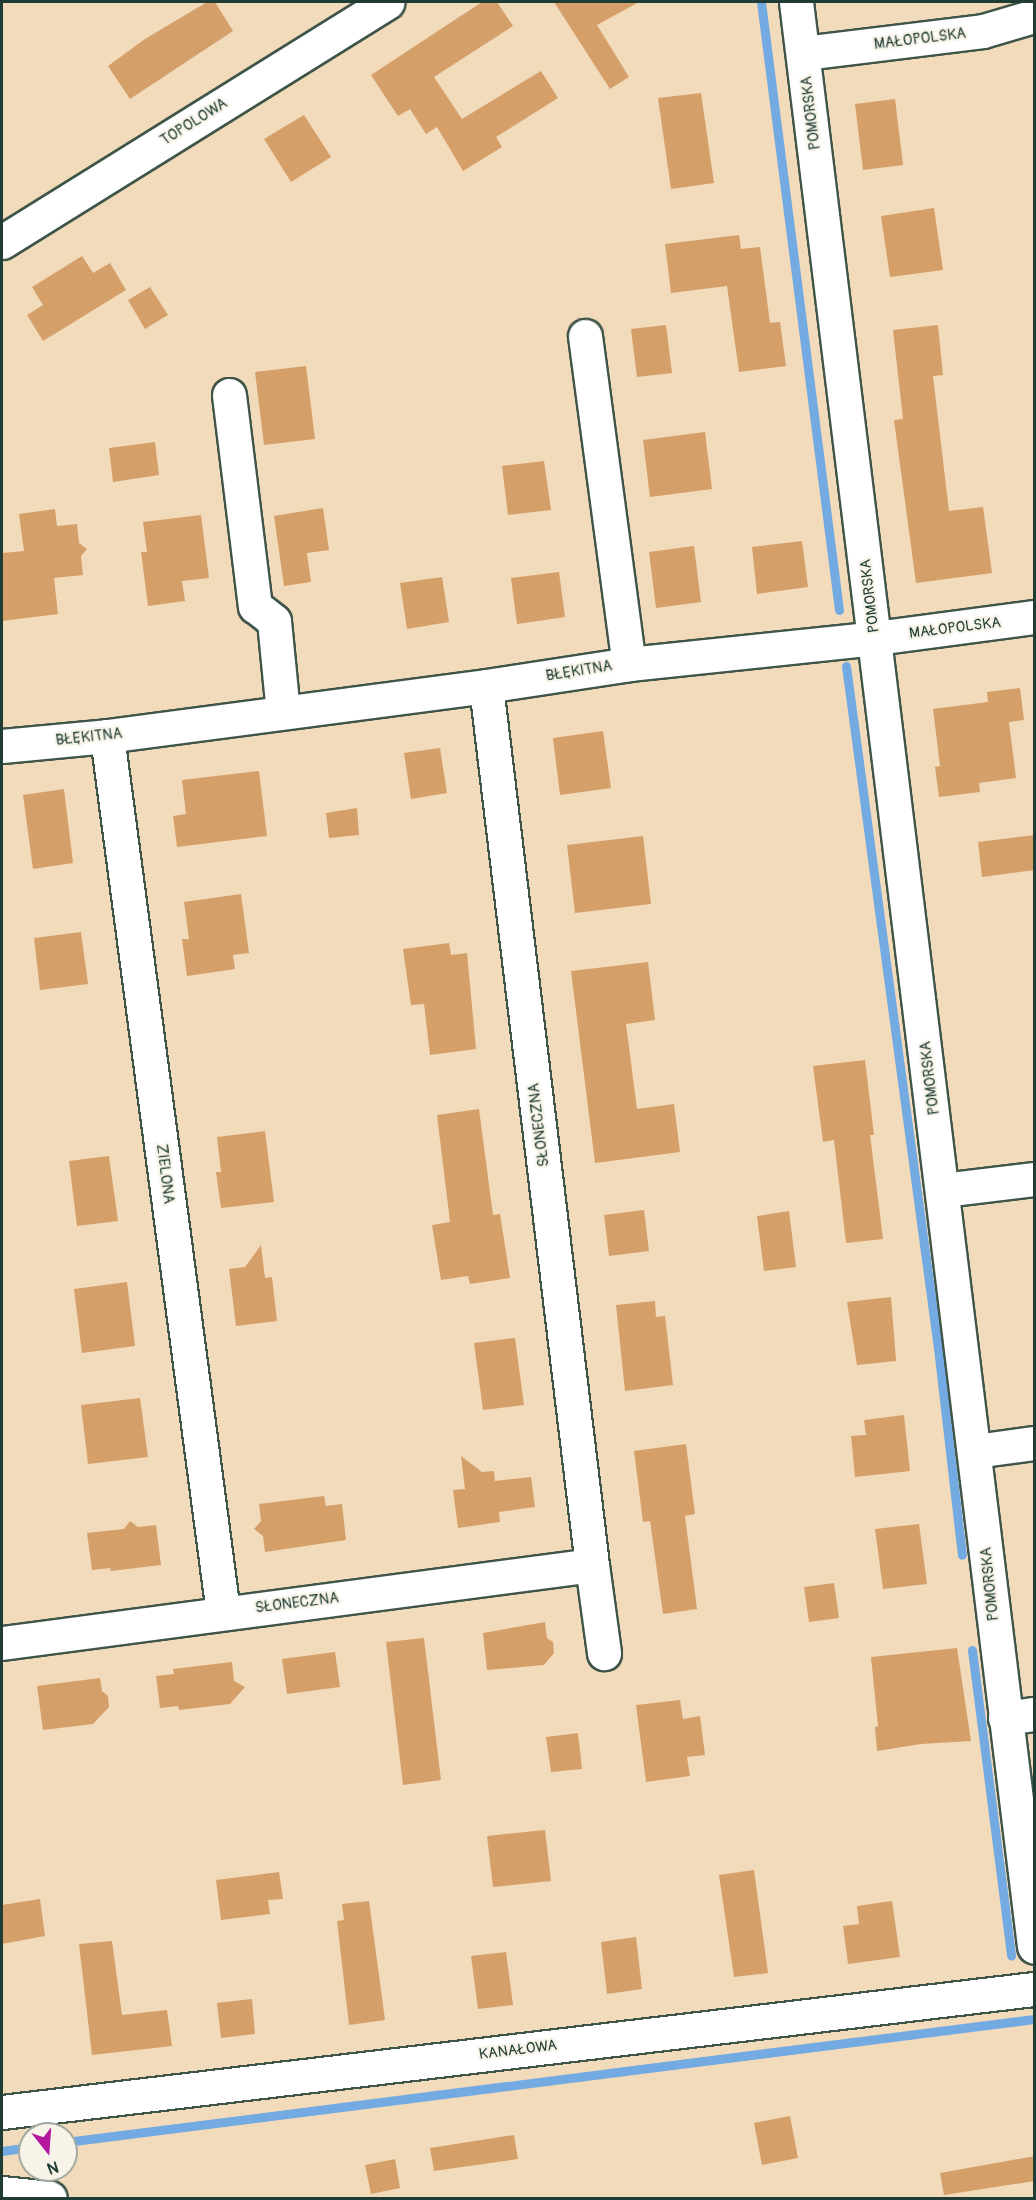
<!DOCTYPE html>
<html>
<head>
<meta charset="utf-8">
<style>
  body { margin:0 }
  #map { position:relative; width:1036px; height:2200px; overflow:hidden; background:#f2dbbb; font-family:Pangolin,sans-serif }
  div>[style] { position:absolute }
  .stream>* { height:9px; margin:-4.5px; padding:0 4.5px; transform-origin:4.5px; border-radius:4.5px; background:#74aae2 }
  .building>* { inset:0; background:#d59f6a }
  .roads { filter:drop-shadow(2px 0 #3f5548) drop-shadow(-2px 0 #3f5548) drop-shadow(0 2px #3f5548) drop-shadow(0 -2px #3f5548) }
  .street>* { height:33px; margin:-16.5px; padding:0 16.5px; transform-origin:16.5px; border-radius:16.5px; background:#fff }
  span { translate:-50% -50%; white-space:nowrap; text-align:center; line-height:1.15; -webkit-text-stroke:4.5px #f7f3e8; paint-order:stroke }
  .street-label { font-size:15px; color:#1f3d34 }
  .frame { position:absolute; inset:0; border:3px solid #1f3d34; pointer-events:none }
  .north { position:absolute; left:18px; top:2122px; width:60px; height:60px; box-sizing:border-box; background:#f7f3e8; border:2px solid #a1aaa0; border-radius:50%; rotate:163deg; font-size:16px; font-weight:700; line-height:24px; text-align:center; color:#1f3d34 }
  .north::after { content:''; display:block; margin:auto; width:21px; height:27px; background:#b5179e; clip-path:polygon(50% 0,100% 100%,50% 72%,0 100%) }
</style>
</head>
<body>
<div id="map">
  <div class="stream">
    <div style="left:761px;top:2px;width:613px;rotate:82.69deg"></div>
    <div style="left:846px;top:666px;width:688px;rotate:82.32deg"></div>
    <div style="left:938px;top:1348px;width:208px;rotate:83.4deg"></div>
    <div style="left:972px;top:1650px;width:308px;rotate:82.7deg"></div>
    <div style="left:66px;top:2142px;width:976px;rotate:-7.24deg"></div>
    <div style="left:2px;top:2151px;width:28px;rotate:-8deg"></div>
  </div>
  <div class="building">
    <div style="clip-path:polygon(207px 2px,215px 2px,233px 31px,130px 99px,108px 66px,145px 39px)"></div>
    <div style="clip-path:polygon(482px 2px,497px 2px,513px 26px,434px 77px,462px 119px,541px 71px,558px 98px,496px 137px,502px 147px,463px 171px,437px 127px,426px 134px,410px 109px,398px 116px,371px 75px)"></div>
    <div style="clip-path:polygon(554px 2px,639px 2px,597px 25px,629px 77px,610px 89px)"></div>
    <div style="clip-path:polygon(701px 93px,714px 183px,671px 189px,658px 98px)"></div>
    <div style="clip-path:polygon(895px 99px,903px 165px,863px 170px,855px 104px)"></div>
    <div style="clip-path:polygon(304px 115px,331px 157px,291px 182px,264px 139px)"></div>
    <div style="clip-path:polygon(934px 208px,943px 270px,890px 277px,881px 216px)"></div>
    <div style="clip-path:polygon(739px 235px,741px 249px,760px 247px,770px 323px,780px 322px,786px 366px,739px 372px,727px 286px,671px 293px,665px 244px)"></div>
    <div style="clip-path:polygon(82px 256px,93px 273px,110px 263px,126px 290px,43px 341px,27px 315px,43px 305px,32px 287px)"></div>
    <div style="clip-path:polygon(150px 287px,168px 315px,145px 329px,128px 300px)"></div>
    <div style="clip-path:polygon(666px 325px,672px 373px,637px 377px,631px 329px)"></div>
    <div style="clip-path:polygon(938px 325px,943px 375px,933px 376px,949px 511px,983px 507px,992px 573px,916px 583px,894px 420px,903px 419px,893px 330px)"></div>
    <div style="clip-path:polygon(306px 366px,315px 439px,264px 445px,255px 372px)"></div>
    <div style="clip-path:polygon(705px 432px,712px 489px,650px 497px,643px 440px)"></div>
    <div style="clip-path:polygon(155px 442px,159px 475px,113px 482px,109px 448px)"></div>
    <div style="clip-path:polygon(544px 461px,551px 510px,508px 515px,502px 466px)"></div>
    <div style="clip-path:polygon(323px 508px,329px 550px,307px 553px,311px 582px,284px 586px,274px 516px)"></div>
    <div style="clip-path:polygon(55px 509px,57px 526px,77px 524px,79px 543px,87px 549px,81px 556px,83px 575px,54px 578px,58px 614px,2px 621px,2px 553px,24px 551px,19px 514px)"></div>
    <div style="clip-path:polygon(201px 515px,209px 578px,182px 581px,185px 601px,148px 606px,141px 552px,147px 552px,143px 522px)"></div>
    <div style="clip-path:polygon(802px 541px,808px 587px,757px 594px,752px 547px)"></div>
    <div style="clip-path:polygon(694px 546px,701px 602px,656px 608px,649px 552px)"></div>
    <div style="clip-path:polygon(559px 572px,565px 617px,517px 624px,511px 578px)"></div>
    <div style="clip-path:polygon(442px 577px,449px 622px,407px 629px,400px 583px)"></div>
    <div style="clip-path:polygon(1020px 688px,1024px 720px,1009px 722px,1016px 778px,979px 783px,980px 792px,939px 797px,935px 767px,940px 766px,933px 709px,988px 702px,987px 692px)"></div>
    <div style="clip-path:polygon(603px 731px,611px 788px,560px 795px,553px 738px)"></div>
    <div style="clip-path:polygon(440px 748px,447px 793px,411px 799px,404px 753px)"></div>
    <div style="clip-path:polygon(259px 771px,267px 836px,177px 847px,173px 816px,186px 814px,182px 780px)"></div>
    <div style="clip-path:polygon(64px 789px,73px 863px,33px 869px,23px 795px)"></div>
    <div style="clip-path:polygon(357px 808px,359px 835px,329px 838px,326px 813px)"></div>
    <div style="clip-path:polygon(1035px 835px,1035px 870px,982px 877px,978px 842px)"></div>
    <div style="clip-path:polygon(643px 836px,651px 904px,575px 913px,567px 845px)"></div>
    <div style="clip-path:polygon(241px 894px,249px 953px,233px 955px,235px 969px,187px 976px,182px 939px,189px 939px,184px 902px)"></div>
    <div style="clip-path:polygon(81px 932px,88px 984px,40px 990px,34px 938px)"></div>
    <div style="clip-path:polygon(449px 943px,451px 955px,467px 953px,476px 1049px,430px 1055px,424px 1004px,411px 1005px,403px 949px)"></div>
    <div style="clip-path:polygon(648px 962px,655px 1020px,626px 1024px,637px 1109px,674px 1104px,680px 1152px,595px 1163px,571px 971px)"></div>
    <div style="clip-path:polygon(865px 1060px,874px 1135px,870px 1135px,883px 1239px,846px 1243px,834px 1140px,823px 1142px,813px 1066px)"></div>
    <div style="clip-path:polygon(479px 1109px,493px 1215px,500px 1214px,510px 1278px,470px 1284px,468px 1276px,441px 1280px,432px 1225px,450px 1222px,437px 1115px)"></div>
    <div style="clip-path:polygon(265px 1131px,274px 1202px,221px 1208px,216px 1172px,221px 1172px,217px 1137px)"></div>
    <div style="clip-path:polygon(109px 1156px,118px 1221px,77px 1226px,69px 1161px)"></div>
    <div style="clip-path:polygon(644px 1210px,649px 1251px,609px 1256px,604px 1215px)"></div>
    <div style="clip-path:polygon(789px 1211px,796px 1267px,764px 1271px,757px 1216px)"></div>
    <div style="clip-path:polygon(261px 1245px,265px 1278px,272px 1277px,277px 1321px,236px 1326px,229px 1269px,245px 1267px)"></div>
    <div style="clip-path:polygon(127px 1282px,135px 1346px,82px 1353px,74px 1289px)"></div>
    <div style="clip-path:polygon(891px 1297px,896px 1361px,857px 1365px,847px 1302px)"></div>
    <div style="clip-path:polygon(655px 1301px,656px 1317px,665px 1316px,673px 1385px,625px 1391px,616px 1305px)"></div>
    <div style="clip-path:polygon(515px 1338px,524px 1405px,483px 1410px,474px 1343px)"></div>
    <div style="clip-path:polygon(140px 1398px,148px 1457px,88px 1464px,81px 1405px)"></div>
    <div style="clip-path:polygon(904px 1415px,910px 1471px,855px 1477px,851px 1436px,866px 1435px,864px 1420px)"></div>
    <div style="clip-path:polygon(686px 1444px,695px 1514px,685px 1516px,697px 1609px,663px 1614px,650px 1521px,643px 1522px,634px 1451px)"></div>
    <div style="clip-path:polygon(461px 1456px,482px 1472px,494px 1471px,495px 1481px,531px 1477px,535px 1507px,499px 1512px,500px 1522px,458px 1528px,453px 1490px,465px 1489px)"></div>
    <div style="clip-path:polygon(324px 1496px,326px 1506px,342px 1504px,346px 1540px,265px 1552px,263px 1536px,254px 1529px,261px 1521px,259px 1504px)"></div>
    <div style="clip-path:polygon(130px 1521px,138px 1527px,156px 1525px,161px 1565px,111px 1571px,110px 1568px,92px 1570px,87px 1533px,124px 1529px)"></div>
    <div style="clip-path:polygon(919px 1524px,927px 1584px,883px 1589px,875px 1529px)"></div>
    <div style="clip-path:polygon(834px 1583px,839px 1618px,809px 1622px,804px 1587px)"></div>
    <div style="clip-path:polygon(545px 1622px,547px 1638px,553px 1642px,554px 1653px,544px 1665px,487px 1670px,483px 1633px)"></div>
    <div style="clip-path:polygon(424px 1638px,441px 1780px,403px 1785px,386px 1642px)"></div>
    <div style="clip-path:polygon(957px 1648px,971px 1741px,921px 1744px,877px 1751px,875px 1727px,878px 1726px,871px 1657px)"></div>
    <div style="clip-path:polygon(335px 1652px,340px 1687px,287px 1694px,282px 1659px)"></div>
    <div style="clip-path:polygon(232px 1662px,234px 1681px,245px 1687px,230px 1704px,179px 1710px,178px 1706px,160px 1708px,156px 1676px,174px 1674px,173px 1669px)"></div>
    <div style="clip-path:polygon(100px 1678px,102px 1691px,108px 1696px,109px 1707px,93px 1724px,43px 1730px,37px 1686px)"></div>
    <div style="clip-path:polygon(680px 1700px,683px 1719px,700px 1716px,705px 1755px,687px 1757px,690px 1776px,646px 1782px,636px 1705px)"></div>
    <div style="clip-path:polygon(578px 1733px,582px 1769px,551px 1772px,546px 1737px)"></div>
    <div style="clip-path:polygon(545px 1830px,551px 1881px,493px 1887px,487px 1836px)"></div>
    <div style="clip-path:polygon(754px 1870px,768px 1973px,734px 1977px,719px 1875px)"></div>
    <div style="clip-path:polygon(279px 1872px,283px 1899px,268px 1900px,270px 1914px,221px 1920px,216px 1880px)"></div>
    <div style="clip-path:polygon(40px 1899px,45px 1936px,2px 1944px,2px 1905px)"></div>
    <div style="clip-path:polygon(369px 1901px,385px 2020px,349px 2025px,337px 1921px,344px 1920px,342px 1904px)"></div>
    <div style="clip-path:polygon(892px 1901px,900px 1957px,848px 1964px,843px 1926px,859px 1924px,857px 1906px)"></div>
    <div style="clip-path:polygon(636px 1937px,642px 1989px,607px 1994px,601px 1942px)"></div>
    <div style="clip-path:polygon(112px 1941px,122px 2015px,167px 2010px,172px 2046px,92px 2055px,79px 1944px)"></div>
    <div style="clip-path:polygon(506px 1952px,513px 2005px,478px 2009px,471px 1956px)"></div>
    <div style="clip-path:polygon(252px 1999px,255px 2034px,221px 2038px,217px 2003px)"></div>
    <div style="clip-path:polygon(790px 2116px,798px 2158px,762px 2165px,754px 2123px)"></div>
    <div style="clip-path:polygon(514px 2135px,518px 2159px,434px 2171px,430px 2148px)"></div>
    <div style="clip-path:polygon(1035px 2156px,1035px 2181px,944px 2195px,940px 2173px)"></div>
    <div style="clip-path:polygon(395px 2159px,400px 2188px,371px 2194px,365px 2165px)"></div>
  </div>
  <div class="roads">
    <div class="street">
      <div style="left:796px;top:2px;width:1959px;rotate:83.02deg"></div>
      <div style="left:804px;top:53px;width:180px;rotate:-7deg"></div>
      <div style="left:983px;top:31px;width:53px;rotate:-16.4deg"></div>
      <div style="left:2px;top:242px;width:454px;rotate:-31.9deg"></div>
      <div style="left:585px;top:336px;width:331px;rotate:82.4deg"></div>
      <div style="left:229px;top:395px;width:213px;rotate:83deg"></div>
      <div style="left:255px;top:606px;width:24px;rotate:38deg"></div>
      <div style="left:274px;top:621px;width:91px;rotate:84.4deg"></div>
      <div style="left:107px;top:736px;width:884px;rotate:82.46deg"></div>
      <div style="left:2px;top:746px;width:105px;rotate:-5.4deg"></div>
      <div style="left:107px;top:736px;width:382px;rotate:-7.5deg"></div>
      <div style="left:486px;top:686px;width:145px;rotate:-8.7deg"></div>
      <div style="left:629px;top:664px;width:248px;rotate:-6deg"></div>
      <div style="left:876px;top:638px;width:159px;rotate:-7.6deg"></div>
      <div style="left:943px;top:1190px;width:92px;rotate:-6.9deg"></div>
      <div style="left:975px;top:1451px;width:60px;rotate:-7.7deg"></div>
      <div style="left:592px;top:1565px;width:89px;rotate:82.2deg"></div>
      <div style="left:2px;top:1643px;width:595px;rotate:-7.53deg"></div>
      <div style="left:592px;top:1565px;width:885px;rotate:-96.88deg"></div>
      <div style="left:1005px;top:1718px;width:29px;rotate:-8deg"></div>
      <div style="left:2px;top:2112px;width:1039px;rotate:-6.8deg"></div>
      <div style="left:2px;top:2193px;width:48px;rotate:5.9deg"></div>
    </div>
  </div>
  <div class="street-label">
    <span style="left:920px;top:39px;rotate:-7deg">MAŁOPOLSKA</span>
    <span style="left:811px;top:113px;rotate:-97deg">POMORSKA</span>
    <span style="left:194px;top:122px;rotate:-32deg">TOPOLOWA</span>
    <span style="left:870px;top:596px;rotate:-97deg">POMORSKA</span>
    <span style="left:955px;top:628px;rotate:-7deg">MAŁOPOLSKA</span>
    <span style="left:579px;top:671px;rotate:-9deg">BŁĘKITNA</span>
    <span style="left:89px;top:737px;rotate:-6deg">BŁĘKITNA</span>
    <span style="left:930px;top:1078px;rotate:-97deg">POMORSKA</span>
    <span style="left:539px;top:1125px;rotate:-97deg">SŁONECZNA</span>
    <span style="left:165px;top:1174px;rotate:83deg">ZIELONA</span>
    <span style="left:990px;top:1584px;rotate:-96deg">POMORSKA</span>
    <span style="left:297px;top:1603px;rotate:-7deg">SŁONECZNA</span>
    <span style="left:518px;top:2050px;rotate:-7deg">KANAŁOWA</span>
  </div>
  <div class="frame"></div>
  <div class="north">N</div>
</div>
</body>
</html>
